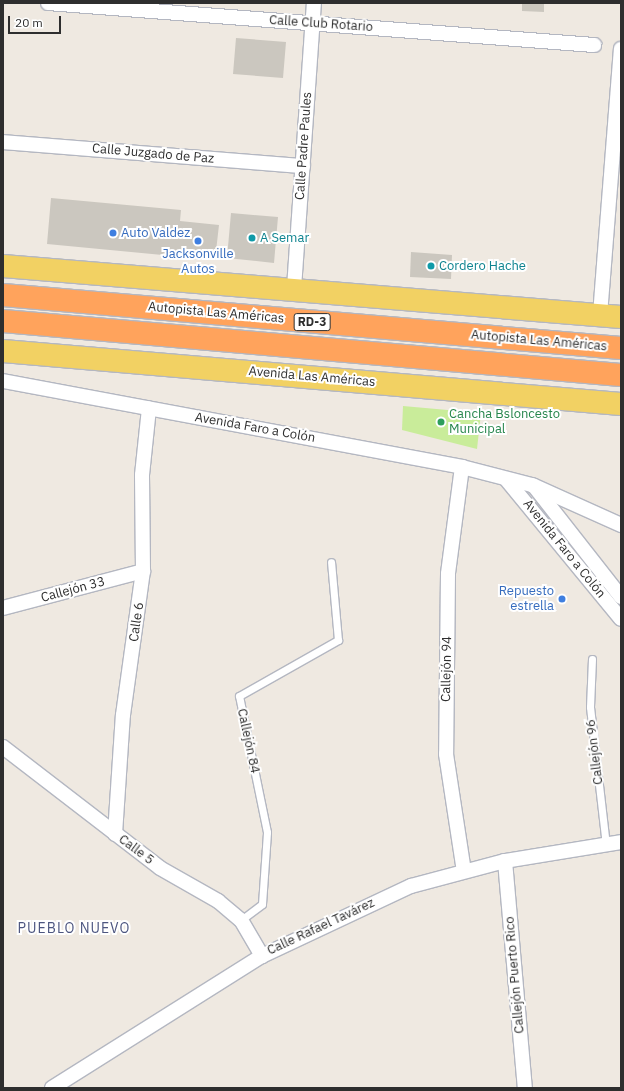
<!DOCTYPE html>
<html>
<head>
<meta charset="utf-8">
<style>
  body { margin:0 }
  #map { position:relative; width:624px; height:1091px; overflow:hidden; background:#efe9e1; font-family:"IBM Plex Sans",sans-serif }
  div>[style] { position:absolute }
  .pitch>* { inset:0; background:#c9ec9a }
  .building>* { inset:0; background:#cbc7bf }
  .roads { filter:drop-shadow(1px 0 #b4b7c1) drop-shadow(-1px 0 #b4b7c1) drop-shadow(0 1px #b4b7c1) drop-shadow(0 -1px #b4b7c1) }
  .service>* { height:7px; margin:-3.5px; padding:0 3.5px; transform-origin:3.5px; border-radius:3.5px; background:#fff }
  .minor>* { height:14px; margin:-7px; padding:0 7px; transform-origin:7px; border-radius:7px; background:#fff }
  .primary>* { height:22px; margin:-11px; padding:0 11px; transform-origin:11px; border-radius:11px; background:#f2d163 }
  .motorway>* { height:22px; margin:-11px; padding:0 11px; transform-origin:11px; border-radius:11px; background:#ffa35c }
  .dots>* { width:11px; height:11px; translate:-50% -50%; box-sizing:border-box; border:2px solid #fff; border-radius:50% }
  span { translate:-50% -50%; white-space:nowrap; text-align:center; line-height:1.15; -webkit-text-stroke:4px #fff; paint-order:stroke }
  .shield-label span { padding:1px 3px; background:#fff; border:1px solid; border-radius:3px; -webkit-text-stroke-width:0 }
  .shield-label { font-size:12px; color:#2e2e2e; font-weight:700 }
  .street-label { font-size:13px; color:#2e2e2e }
  .shop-label { font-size:13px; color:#366cbe }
  .left { translate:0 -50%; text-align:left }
  .right { translate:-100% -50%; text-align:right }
  .culture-label { font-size:13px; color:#0d838f }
  .leisure-label { font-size:13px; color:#27864d }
  .neighbourhood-label { font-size:14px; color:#4d5680; letter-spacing:1px }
  .frame { position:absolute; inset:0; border:4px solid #2e2e2e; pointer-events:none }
  .scale { position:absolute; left:8px; top:16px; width:53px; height:18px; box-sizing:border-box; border:2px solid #2e2e2e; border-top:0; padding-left:5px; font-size:12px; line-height:14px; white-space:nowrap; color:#2e2e2e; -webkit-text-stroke:3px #fff; paint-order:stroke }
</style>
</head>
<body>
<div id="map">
  <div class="pitch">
    <div style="clip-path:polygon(403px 406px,481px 413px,477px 449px,402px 430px)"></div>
  </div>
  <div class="building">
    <div style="clip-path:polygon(522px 3px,544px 3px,544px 12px,522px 11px)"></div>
    <div style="clip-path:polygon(236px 38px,286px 42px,283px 78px,233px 74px)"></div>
    <div style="clip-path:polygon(51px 198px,181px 210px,180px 221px,219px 225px,215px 260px,47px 244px)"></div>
    <div style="clip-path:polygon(231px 213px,278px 217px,274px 263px,227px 258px)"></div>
    <div style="clip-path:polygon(411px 252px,452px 255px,451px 279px,410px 277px)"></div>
  </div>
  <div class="roads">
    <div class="service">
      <div style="left:592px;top:659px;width:48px;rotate:92.4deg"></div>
      <div style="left:590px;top:707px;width:139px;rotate:83.4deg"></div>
      <div style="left:241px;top:920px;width:26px;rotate:-37deg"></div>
      <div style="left:262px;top:904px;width:72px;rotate:-86deg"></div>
      <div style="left:267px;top:832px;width:139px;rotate:-101.6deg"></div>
      <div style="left:239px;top:696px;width:114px;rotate:-29.5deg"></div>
      <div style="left:338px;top:640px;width:78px;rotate:-95.1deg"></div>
    </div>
    <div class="minor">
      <div style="left:48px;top:3px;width:548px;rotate:4.4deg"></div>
      <div style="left:3px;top:142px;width:301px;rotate:4.6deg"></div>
      <div style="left:294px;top:288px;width:286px;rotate:-86deg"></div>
      <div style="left:600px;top:315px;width:267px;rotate:-85.5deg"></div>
      <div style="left:3px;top:381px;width:467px;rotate:10.6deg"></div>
      <div style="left:462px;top:467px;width:72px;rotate:14.4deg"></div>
      <div style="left:532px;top:485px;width:98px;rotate:24.2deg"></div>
      <div style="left:462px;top:467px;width:108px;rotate:97.5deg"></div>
      <div style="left:448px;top:574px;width:180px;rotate:90.6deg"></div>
      <div style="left:446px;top:754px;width:118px;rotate:81.3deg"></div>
      <div style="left:506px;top:479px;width:181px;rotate:50.6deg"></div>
      <div style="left:534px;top:486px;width:141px;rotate:51.9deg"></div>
      <div style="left:3px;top:608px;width:145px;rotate:-14.8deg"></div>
      <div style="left:3px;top:747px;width:198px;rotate:37.6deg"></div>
      <div style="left:160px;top:868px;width:67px;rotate:29.6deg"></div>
      <div style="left:218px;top:901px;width:30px;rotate:40deg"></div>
      <div style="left:241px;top:920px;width:42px;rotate:59.7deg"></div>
      <div style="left:115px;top:834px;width:119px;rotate:-86.2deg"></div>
      <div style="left:123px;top:715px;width:145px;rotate:-82.1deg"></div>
      <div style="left:143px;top:571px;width:96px;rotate:-90.6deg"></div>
      <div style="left:142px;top:475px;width:67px;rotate:-84deg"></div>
      <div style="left:505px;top:861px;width:228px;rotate:85deg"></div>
      <div style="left:52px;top:1088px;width:248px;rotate:-32.2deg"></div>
      <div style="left:262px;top:956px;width:165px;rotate:-25.2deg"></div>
      <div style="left:411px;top:886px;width:97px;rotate:-14.9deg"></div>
      <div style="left:505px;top:861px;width:118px;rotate:-9.3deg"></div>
    </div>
    <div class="primary">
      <div style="left:3px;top:266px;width:620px;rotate:4.72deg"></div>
      <div style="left:3px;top:351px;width:620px;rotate:4.9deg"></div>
    </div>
    <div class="motorway">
      <div style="left:3px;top:295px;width:620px;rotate:4.9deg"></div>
      <div style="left:3px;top:321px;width:620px;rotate:4.99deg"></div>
    </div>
  </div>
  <div class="dots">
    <div style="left:113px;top:233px;background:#3f7fe0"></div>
    <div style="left:252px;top:238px;background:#0f9aa8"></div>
    <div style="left:198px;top:241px;background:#3f7fe0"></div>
    <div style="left:431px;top:266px;background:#0f9aa8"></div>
    <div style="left:441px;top:422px;background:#2e9e5b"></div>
    <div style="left:562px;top:599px;background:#3f7fe0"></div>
  </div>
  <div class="shield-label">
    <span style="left:312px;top:322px">RD-3</span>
  </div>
  <div class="street-label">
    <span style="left:321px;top:24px;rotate:4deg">Calle Club Rotario</span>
    <span style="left:304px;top:146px;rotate:-86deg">Calle Padre Paules</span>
    <span style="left:153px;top:154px;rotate:5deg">Calle Juzgado de Paz</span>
    <span style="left:216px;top:313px;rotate:5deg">Autopista Las Américas</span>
    <span style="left:539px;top:341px;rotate:5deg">Autopista Las Américas</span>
    <span style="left:312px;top:377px;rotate:5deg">Avenida Las Américas</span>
    <span style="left:255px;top:428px;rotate:10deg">Avenida Faro a Colón</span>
    <span style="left:564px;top:549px;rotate:51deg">Avenida Faro a Colón</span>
    <span style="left:73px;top:590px;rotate:-15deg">Callejón 33</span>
    <span style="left:137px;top:622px;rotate:-82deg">Calle 6</span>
    <span style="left:447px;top:669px;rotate:-89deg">Callejón 94</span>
    <span style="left:248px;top:741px;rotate:78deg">Callejón 84</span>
    <span style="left:595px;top:752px;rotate:-97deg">Callejón 96</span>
    <span style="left:136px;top:850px;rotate:37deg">Calle 5</span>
    <span style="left:321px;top:927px;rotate:-25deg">Calle Rafael Tavárez</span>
    <span style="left:515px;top:975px;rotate:-95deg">Callejón Puerto Rico</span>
  </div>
  <div class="shop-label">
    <span class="left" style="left:121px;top:233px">Auto Valdez</span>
    <span style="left:198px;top:262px">Jacksonville<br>Autos</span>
    <span class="right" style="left:554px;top:599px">Repuesto<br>estrella</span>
  </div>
  <div class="culture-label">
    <span class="left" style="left:260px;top:238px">A Semar</span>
    <span class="left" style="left:439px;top:266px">Cordero Hache</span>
  </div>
  <div class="leisure-label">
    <span class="left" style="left:449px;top:422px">Cancha Bsloncesto<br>Municipal</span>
  </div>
  <div class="neighbourhood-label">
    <span style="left:74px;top:928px">PUEBLO NUEVO</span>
  </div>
  <div class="frame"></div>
  <div class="scale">20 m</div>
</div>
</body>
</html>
